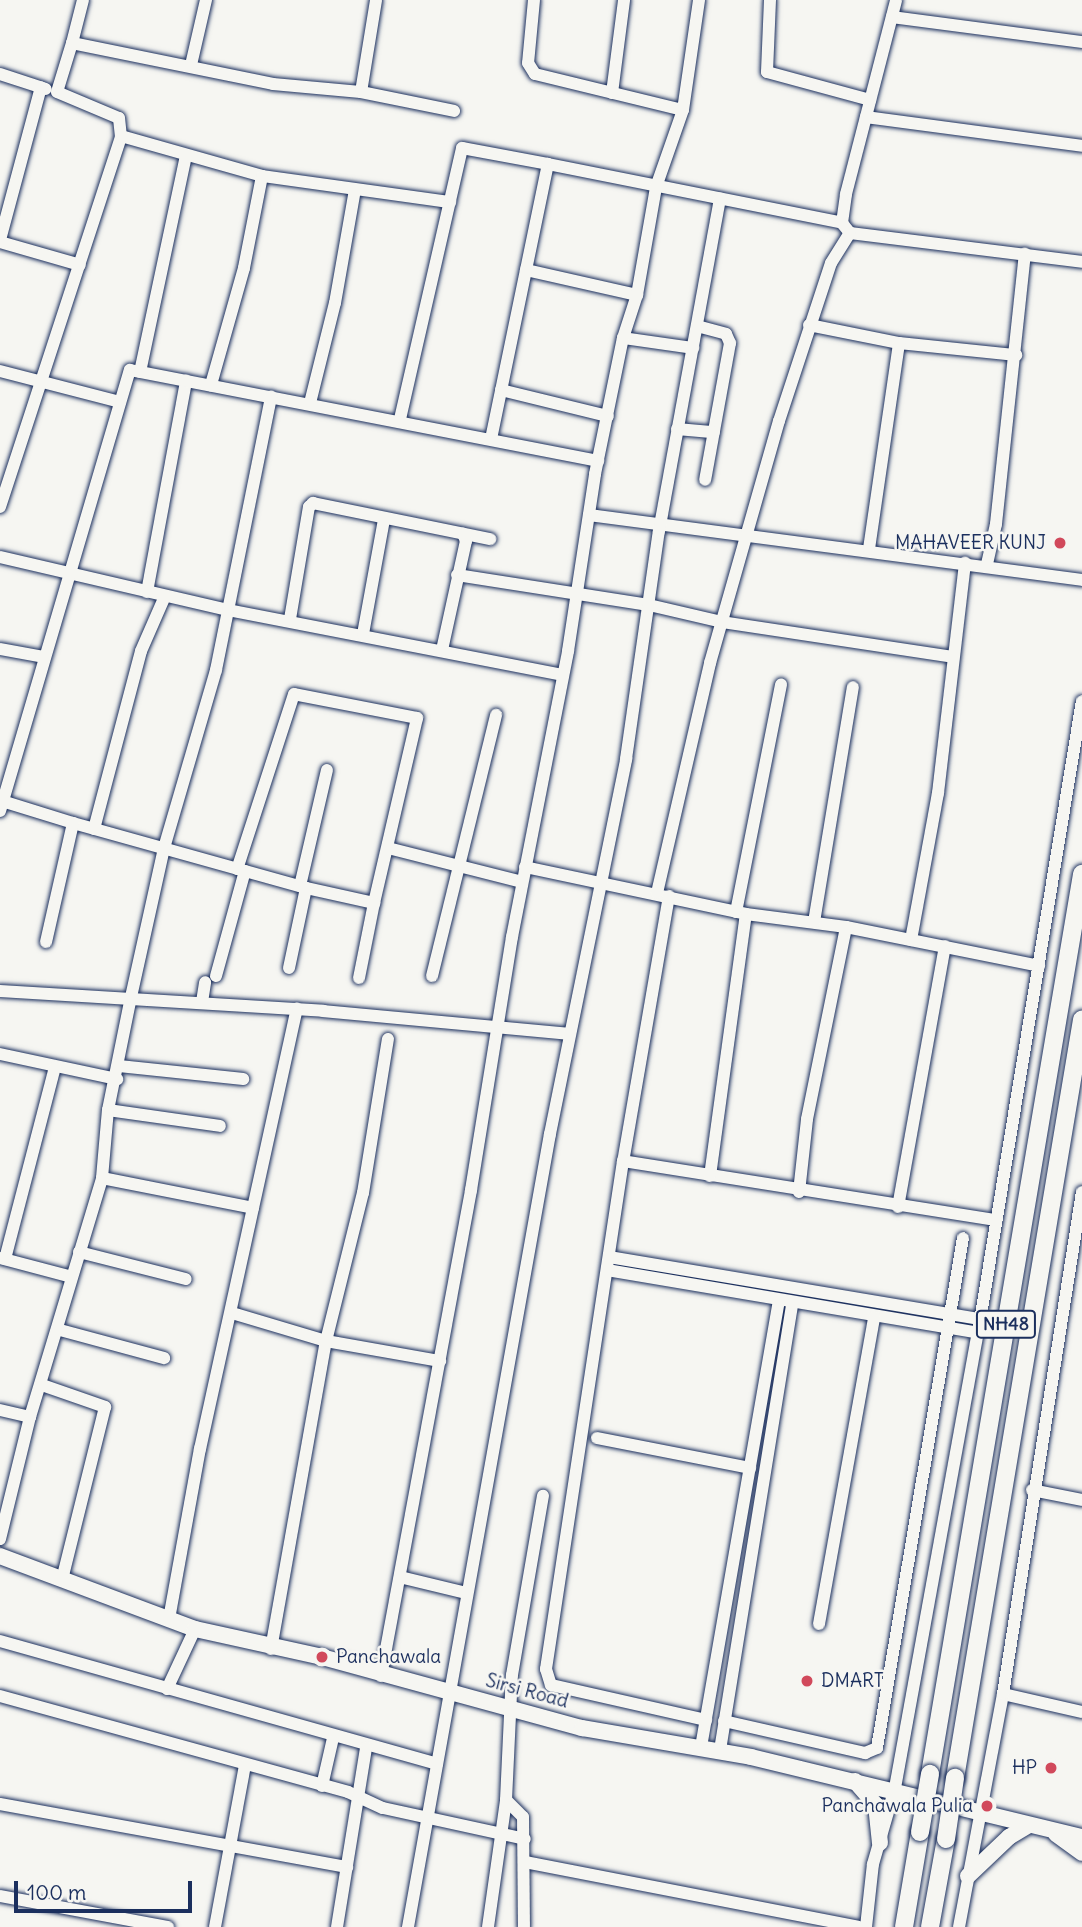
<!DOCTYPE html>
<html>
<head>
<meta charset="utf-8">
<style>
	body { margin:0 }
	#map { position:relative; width:1082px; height:1927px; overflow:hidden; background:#f6f6f2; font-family:Delius,sans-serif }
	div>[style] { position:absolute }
	.roads { filter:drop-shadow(0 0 2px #1b2f5e) drop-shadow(0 0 2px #1b2f5e) }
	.minor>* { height:12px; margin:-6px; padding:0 6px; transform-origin:6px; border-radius:6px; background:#f6f6f2 }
	.major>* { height:16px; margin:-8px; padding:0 8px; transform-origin:8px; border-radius:8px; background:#f6f6f2 }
	.highway>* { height:18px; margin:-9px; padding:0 9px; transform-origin:9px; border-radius:9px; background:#f6f6f2 }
	.bridges { filter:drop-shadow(0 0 2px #1b2f5e) drop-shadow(0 0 2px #1b2f5e) }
	.highway-bridge>* { height:18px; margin:-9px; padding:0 9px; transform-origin:9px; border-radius:9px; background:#f6f6f2 }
	.dots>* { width:19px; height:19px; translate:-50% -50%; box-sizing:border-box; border:4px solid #f6f6f2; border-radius:50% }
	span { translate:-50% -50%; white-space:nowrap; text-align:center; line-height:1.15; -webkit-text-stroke:5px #f6f6f2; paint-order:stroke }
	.shield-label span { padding:2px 5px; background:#f6f6f2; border:2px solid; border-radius:5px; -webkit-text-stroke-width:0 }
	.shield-label { font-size:18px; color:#1b2f5e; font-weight:700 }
	.poi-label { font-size:19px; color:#1b2f5e }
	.right { translate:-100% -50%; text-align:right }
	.left { translate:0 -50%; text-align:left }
	.street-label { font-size:19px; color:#1b2f5e }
	.scale { position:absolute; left:14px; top:1881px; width:178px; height:32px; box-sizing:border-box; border:4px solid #1b2f5e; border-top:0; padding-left:9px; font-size:21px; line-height:24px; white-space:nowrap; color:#1b2f5e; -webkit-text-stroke:5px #f6f6f2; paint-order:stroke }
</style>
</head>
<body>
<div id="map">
	<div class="roads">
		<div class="minor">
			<i style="left:83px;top:0;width:44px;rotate:104.3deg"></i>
			<i style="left:72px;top:43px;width:205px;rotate:11.5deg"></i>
			<i style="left:273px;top:84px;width:88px;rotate:5.2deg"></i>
			<i style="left:361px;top:92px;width:95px;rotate:11.5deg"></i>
			<i style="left:534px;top:0;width:63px;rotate:95.4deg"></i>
			<i style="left:528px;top:63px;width:13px;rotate:58deg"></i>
			<i style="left:535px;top:74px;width:152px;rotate:13.7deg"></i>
			<i style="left:770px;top:0;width:72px;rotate:92.4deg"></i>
			<i style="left:767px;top:72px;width:107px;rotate:15.2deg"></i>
			<i style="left:892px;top:17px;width:192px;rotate:7.5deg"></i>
			<i style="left:72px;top:43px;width:51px;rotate:107deg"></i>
			<i style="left:57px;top:92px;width:67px;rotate:22.8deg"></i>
			<i style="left:119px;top:118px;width:18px;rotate:84deg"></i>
			<i style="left:121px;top:136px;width:147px;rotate:15.8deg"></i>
			<i style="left:262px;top:176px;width:94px;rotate:101.1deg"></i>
			<i style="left:244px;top:268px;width:122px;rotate:105.8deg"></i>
			<i style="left:191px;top:65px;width:67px;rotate:-77deg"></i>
			<i style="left:0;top:74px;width:48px;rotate:18.1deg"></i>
			<i style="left:361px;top:92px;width:93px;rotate:-80.7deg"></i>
			<i style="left:612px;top:93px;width:94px;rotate:-82.6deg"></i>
			<i style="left:866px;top:117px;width:218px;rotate:7.6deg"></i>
			<i style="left:262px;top:176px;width:190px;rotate:7.9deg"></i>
			<i style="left:850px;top:233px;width:234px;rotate:7.1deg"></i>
			<i style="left:0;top:240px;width:158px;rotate:-75deg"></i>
			<i style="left:0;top:242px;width:83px;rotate:16deg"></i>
			<i style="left:526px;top:270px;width:114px;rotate:12.7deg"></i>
			<i style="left:809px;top:325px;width:92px;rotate:11.3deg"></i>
			<i style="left:899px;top:343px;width:118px;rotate:5.9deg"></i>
			<i style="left:697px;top:326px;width:30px;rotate:15deg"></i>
			<i style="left:726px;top:334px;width:10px;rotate:66deg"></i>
			<i style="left:730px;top:343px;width:139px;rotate:100.3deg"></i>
			<i style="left:623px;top:338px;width:71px;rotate:8.1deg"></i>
			<i style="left:0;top:371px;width:124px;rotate:14.5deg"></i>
			<i style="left:140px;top:372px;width:221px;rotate:-78deg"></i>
			<i style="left:501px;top:390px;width:110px;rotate:13.7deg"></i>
			<i style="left:310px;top:403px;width:103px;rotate:-76deg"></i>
			<i style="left:335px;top:303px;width:115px;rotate:-80deg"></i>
			<i style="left:400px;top:419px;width:278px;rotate:-77.1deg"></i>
			<i style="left:462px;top:148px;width:87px;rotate:10.5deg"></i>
			<i style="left:677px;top:429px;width:37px;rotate:5deg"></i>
			<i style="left:491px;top:439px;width:281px;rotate:-78.3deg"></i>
			<i style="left:548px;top:164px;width:300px;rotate:11.3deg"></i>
			<i style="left:0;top:507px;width:390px;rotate:-71.9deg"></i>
			<i style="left:589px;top:515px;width:497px;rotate:7.5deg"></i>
			<i style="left:869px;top:549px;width:208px;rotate:-81.7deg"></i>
			<i style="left:0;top:557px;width:234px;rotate:13.1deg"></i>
			<i style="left:228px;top:610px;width:341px;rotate:11deg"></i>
			<i style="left:987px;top:564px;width:41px;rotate:-77.3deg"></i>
			<i style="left:996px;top:524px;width:272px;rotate:-83.9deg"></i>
			<i style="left:457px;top:575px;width:194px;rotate:8.9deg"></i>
			<i style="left:649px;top:605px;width:75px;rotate:13.1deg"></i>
			<i style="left:722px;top:622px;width:234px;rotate:8.6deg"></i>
			<i style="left:147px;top:592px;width:215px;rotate:-79.5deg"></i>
			<i style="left:290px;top:619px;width:114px;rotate:-80.4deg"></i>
			<i style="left:309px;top:507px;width:6px;rotate:-45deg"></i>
			<i style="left:313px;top:503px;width:181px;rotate:11.5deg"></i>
			<i style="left:363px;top:634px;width:116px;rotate:-79.6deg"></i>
			<i style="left:0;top:649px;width:45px;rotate:10.3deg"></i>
			<i style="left:442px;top:650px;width:112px;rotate:-77.6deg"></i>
			<i style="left:466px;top:541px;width:8px;rotate:-113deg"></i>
			<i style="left:2px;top:801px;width:74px;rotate:17.2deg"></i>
			<i style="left:73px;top:823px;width:242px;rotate:15.6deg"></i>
			<i style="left:306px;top:888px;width:70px;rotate:12.4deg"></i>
			<i style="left:374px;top:903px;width:190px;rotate:-76.9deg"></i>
			<i style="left:417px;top:718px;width:125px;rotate:-169deg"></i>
			<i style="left:294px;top:694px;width:184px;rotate:108deg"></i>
			<i style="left:0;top:811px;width:460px;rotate:-73.6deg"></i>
			<i style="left:130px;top:370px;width:477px;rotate:11deg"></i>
			<i style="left:94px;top:829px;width:184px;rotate:-75.2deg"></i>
			<i style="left:141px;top:651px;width:60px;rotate:-66.4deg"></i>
			<i style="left:388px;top:848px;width:138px;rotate:14.2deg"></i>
			<i style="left:525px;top:867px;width:226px;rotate:12deg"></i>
			<i style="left:746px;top:914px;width:101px;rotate:7.4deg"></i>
			<i style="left:846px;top:927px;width:197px;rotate:11.4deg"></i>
			<i style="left:300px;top:886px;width:119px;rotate:-76.9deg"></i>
			<i style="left:657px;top:893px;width:236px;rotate:-77deg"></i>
			<i style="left:710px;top:663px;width:252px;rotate:-74.1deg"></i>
			<i style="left:779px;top:421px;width:166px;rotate:-71.8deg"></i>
			<i style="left:831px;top:263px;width:36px;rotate:-58deg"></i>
			<i style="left:850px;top:233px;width:13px;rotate:-129deg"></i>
			<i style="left:842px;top:223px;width:29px;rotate:-82deg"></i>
			<i style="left:846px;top:194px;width:200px;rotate:-75.5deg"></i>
			<i style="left:669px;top:896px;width:269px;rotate:99.8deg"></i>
			<i style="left:623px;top:1161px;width:514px;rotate:98.62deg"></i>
			<i style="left:546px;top:1669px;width:17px;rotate:73deg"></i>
			<i style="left:551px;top:1685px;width:159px;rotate:12.7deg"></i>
			<i style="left:736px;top:912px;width:232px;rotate:-78.8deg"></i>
			<i style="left:814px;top:922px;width:238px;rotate:-80.6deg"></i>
			<i style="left:911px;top:940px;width:149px;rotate:-79.6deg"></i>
			<i style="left:938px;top:793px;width:232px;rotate:-83.3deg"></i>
			<i style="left:46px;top:942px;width:122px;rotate:-77.2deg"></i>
			<i style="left:289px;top:968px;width:82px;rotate:-78deg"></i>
			<i style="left:216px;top:976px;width:109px;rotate:-74.6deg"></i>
			<i style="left:432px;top:976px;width:269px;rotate:-76.2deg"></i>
			<i style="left:359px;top:978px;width:76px;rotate:-78.7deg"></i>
			<i style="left:0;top:991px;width:324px;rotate:3.5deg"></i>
			<i style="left:323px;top:1011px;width:248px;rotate:5.3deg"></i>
			<i style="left:202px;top:1002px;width:20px;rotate:-81deg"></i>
			<i style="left:0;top:1054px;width:120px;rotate:12.1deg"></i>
			<i style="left:119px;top:1066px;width:125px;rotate:6deg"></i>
			<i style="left:108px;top:1110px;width:113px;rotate:8.1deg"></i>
			<i style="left:623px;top:1161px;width:378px;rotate:9deg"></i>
			<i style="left:710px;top:1176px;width:264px;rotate:-82.2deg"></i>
			<i style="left:102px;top:1178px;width:154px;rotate:11.2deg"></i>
			<i style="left:799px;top:1192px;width:73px;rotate:-83.7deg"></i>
			<i style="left:807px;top:1119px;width:196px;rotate:-78.5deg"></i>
			<i style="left:898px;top:1207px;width:265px;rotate:-79.8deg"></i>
			<i style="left:79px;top:1252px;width:110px;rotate:14.2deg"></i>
			<i style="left:609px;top:1257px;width:376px;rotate:9.5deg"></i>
			<i style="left:0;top:1258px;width:74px;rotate:14.8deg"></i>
			<i style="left:5px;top:1259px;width:198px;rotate:-75.4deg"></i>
			<i style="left:607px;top:1270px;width:376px;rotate:9.6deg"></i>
			<i style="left:232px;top:1313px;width:98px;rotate:16.6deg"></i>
			<i style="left:326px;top:1341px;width:116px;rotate:10deg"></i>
			<i style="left:60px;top:1330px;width:108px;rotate:15.1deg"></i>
			<i style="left:42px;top:1385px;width:67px;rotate:19.2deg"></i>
			<i style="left:105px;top:1407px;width:174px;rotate:104deg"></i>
			<i style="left:0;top:1410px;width:31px;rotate:13deg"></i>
			<i style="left:597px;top:1438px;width:156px;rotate:11.1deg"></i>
			<i style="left:1032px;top:1490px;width:51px;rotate:11.3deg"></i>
			<i style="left:0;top:1539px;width:126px;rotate:-76.2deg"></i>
			<i style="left:30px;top:1417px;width:250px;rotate:-73.2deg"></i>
			<i style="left:102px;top:1178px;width:68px;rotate:-85deg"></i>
			<i style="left:108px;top:1110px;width:115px;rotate:-78.5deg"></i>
			<i style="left:131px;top:997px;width:153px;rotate:-77.5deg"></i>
			<i style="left:164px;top:848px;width:185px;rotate:-73.7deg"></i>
			<i style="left:216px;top:670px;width:279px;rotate:-78.6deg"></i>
			<i style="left:400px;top:1577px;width:68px;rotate:13.6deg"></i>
			<i style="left:169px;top:1619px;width:173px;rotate:-79.7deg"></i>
			<i style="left:200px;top:1449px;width:451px;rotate:-77.6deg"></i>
			<i style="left:819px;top:1624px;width:312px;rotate:-79.8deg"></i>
			<i style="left:0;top:1641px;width:454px;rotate:15.7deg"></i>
			<i style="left:271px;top:1649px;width:313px;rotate:-79.9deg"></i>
			<i style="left:326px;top:1341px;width:153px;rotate:-76deg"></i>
			<i style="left:363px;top:1193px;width:156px;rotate:-80.8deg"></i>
			<i style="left:381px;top:1676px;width:494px;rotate:-79.5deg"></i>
			<i style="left:471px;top:1190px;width:256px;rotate:-80.8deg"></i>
			<i style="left:512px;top:937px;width:291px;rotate:-78.9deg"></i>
			<i style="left:568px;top:651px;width:179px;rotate:-81.3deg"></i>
			<i style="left:595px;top:474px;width:139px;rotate:-78.4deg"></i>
			<i style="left:623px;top:338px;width:45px;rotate:-72deg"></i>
			<i style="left:637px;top:295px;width:110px;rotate:-80deg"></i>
			<i style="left:656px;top:187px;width:82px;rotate:-70.7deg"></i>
			<i style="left:683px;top:110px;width:111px;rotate:-81.7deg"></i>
			<i style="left:167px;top:1689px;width:66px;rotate:-65deg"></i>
			<i style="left:1003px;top:1694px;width:81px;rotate:12.8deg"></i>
			<i style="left:0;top:1696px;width:361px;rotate:15.4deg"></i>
			<i style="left:348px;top:1792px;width:38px;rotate:25deg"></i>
			<i style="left:383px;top:1808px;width:145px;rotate:12.3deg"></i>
			<i style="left:724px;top:1721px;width:145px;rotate:12.8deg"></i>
			<i style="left:865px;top:1753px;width:13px;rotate:-23deg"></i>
			<i style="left:877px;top:1748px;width:517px;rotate:-80.43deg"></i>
			<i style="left:701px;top:1747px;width:452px;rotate:-80.1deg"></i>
			<i style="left:720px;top:1750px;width:452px;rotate:-80.8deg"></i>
			<i style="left:322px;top:1786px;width:49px;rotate:-77.1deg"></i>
			<i style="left:506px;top:1800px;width:24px;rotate:45deg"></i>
			<i style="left:523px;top:1817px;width:110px;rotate:89.5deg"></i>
			<i style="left:0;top:1804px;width:353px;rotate:10.3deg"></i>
			<i style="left:525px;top:1862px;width:339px;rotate:11deg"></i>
			<i style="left:0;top:1896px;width:171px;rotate:10.5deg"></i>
			<i style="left:215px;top:1927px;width:165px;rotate:-79.5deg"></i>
			<i style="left:337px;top:1927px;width:182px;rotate:-80.8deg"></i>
			<i style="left:408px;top:1927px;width:806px;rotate:-79.85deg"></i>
			<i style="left:550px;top:1134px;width:383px;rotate:-78.5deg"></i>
			<i style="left:626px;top:759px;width:230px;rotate:-81.8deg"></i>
			<i style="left:659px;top:531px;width:338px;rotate:-79.6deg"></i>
			<i style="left:488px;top:1927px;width:128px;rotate:-81.9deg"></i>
			<i style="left:506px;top:1800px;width:125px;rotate:-87.3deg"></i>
			<i style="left:512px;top:1675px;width:182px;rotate:-80.2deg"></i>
			<i style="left:866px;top:1927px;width:63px;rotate:-83.7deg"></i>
			<i style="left:873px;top:1864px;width:79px;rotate:-73.9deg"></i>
			<i style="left:895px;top:1788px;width:463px;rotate:-79.7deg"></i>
			<i style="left:978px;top:1333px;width:640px;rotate:-80.66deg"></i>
			<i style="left:959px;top:1927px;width:237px;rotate:-79.3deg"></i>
			<i style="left:1003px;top:1694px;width:508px;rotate:-81.06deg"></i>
		</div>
		<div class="major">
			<i style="left:0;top:1556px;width:208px;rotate:20.5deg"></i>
			<i style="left:195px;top:1629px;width:130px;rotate:12.4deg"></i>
			<i style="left:322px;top:1657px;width:270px;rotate:15.3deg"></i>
			<i style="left:582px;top:1728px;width:171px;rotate:9.7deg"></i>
			<i style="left:751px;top:1757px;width:341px;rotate:13.6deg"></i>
			<i style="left:855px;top:1781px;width:32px;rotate:49deg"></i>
			<i style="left:876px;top:1805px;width:38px;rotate:84deg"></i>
			<i style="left:1056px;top:1834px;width:32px;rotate:36deg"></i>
			<i style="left:968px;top:1876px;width:57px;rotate:-43.6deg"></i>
			<i style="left:1009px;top:1837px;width:21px;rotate:-31deg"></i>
		</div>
		<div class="highway">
			<i style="left:930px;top:1774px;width:913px;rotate:-80.41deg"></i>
			<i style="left:955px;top:1778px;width:769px;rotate:-80.49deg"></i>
			<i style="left:904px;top:1927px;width:96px;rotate:-80.4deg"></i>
			<i style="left:930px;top:1927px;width:89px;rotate:-79.7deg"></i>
		</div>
	</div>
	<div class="bridges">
		<div class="highway-bridge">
			<i style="left:920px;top:1832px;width:59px;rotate:-80.2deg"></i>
			<i style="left:946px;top:1839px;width:62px;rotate:-81.6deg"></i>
		</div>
	</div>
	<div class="dots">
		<i style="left:1060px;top:543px;background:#d1495b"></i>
		<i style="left:322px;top:1657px;background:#d1495b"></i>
		<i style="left:807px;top:1681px;background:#d1495b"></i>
		<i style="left:1051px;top:1768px;background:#d1495b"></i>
		<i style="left:987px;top:1806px;background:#d1495b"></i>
	</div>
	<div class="shield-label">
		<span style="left:1006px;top:1324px">NH48</span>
	</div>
	<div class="poi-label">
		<span class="right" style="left:1046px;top:543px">MAHAVEER KUNJ</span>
		<span class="left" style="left:336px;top:1657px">Panchawala</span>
		<span class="left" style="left:821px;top:1681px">DMART</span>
		<span class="right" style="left:1037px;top:1768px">HP</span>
		<span class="right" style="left:973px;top:1806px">Panchawala Pulia</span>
	</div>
	<div class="street-label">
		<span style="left:527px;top:1691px;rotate:15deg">Sirsi Road</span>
	</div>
	<div class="scale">100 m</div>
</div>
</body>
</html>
